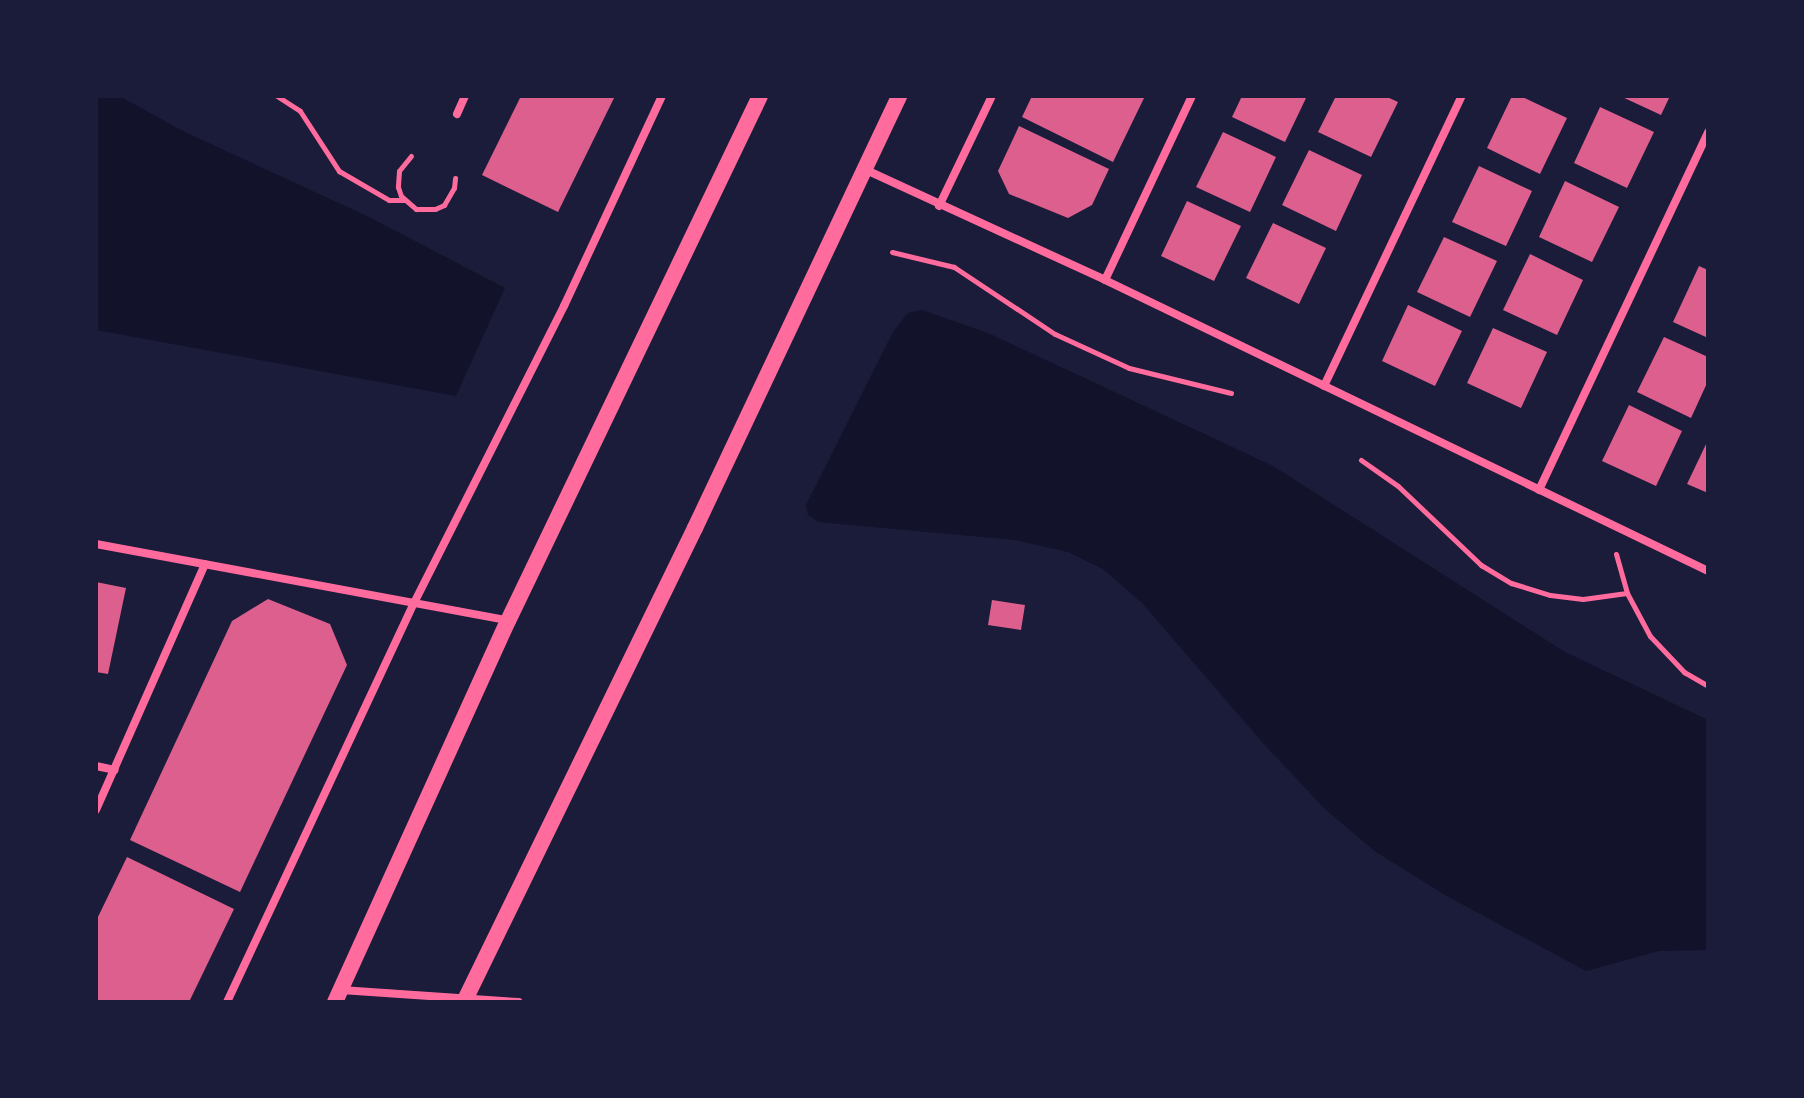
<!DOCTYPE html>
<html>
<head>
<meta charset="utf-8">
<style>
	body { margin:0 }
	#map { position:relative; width:1804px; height:1098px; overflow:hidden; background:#1b1b3a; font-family:"Exo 2",sans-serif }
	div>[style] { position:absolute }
	.water>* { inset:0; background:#12122b }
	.building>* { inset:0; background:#dd5f8e }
	.path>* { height:5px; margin:-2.5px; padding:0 2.5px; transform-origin:2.5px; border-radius:2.5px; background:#ff6b9d }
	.minor>* { height:8px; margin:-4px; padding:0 4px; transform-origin:4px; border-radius:4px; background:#ff6b9d }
	.secondary>* { height:16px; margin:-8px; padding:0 8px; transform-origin:8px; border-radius:8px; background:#ff6b9d }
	span { translate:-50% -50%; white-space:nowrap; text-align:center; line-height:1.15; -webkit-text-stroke:8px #1b1b3a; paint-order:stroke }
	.frame { position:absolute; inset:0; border:98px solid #1b1b3a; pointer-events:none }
</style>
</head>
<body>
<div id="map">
	<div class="water">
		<i style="clip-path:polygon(96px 96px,119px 96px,185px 132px,369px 217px,505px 288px,456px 396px,96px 330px)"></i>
		<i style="clip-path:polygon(922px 310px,988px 333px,1273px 466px,1565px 652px,1708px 720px,1708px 950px,1659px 951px,1586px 971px,1445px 895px,1376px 852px,1326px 810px,1262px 742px,1143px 604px,1103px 569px,1068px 552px,1015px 540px,818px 522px,808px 515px,806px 505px,893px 332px,908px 313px)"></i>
	</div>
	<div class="building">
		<i style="clip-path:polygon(521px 96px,615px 96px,558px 212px,482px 175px)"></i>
		<i style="clip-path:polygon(1032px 96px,1145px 96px,1113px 162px,1022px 117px)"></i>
		<i style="clip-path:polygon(1242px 96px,1307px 96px,1285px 142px,1232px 117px)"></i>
		<i style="clip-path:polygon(1336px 96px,1385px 96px,1398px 102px,1371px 157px,1318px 132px)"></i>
		<i style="clip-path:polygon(1512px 96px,1520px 96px,1567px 118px,1540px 174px,1487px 148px)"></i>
		<i style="clip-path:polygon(1620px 96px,1670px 96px,1661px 115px)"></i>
		<i style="clip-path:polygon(1600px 107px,1654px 132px,1627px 188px,1574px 163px)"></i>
		<i style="clip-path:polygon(1019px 126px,1109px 169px,1092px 205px,1068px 218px,1009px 194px,998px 171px)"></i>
		<i style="clip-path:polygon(1223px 132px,1276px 157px,1250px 212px,1196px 187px)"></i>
		<i style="clip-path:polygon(1309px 150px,1362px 175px,1336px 231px,1282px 205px)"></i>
		<i style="clip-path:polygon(1479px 166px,1532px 191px,1506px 246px,1452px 222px)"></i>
		<i style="clip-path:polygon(1565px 181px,1619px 207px,1592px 262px,1539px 237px)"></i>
		<i style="clip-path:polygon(1187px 201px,1241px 226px,1214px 281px,1161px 256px)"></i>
		<i style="clip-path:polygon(1273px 223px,1326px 248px,1299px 304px,1246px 278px)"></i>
		<i style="clip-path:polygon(1444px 237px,1497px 261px,1470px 317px,1417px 292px)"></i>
		<i style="clip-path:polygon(1530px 254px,1583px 280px,1557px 335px,1503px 310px)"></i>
		<i style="clip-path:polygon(1699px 266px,1708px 270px,1708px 338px,1673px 322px)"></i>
		<i style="clip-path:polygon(1408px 305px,1462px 331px,1435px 386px,1382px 361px)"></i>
		<i style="clip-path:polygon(1493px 328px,1547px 352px,1521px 408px,1467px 383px)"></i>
		<i style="clip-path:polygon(1664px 337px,1708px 357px,1708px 381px,1691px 418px,1637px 392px)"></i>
		<i style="clip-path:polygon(1629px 405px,1682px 431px,1656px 486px,1602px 461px)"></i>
		<i style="clip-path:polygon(1708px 440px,1708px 493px,1687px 484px)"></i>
		<i style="clip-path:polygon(96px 582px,126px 588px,108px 674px,96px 672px)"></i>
		<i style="clip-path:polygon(268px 599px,330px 624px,347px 665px,240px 892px,130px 840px,232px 621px)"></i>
		<i style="clip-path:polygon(992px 600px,1025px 605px,1021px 630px,988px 625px)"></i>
		<i style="clip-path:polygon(127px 857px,234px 909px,189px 1002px,96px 1002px,96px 921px)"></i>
	</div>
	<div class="path">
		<i style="left:277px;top:96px;width:27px;rotate:33deg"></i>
		<i style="left:300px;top:111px;width:72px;rotate:57deg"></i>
		<i style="left:339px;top:171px;width:58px;rotate:30.1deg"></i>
		<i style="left:389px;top:200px;width:15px"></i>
		<i style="left:411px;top:156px;width:19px;rotate:129deg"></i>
		<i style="left:399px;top:171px;width:16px;rotate:94deg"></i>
		<i style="left:398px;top:187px;width:9px;rotate:72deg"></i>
		<i style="left:401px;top:196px;width:20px;rotate:41deg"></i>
		<i style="left:416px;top:209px;width:19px"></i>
		<i style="left:435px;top:209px;width:10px;rotate:-24deg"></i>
		<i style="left:444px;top:205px;width:20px;rotate:-60deg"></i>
		<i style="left:454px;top:188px;width:10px;rotate:-84deg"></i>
		<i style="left:892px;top:252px;width:64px;rotate:13.6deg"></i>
		<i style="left:954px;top:267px;width:121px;rotate:33.6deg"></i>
		<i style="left:1055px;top:334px;width:81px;rotate:24.7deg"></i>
		<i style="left:1129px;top:368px;width:105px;rotate:13.8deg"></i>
		<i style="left:1361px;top:460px;width:45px;rotate:35.1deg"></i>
		<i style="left:1398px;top:486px;width:115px;rotate:43.6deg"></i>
		<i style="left:1481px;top:565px;width:35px;rotate:31deg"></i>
		<i style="left:1511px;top:583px;width:41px;rotate:17.1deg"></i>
		<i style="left:1550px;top:595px;width:33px;rotate:7deg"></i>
		<i style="left:1583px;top:599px;width:44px;rotate:-7.8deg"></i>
		<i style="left:1616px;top:554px;width:41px;rotate:74.2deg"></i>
		<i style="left:1627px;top:593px;width:49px;rotate:61.9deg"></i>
		<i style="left:1650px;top:636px;width:50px;rotate:46.6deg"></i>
		<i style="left:1684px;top:672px;width:28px;rotate:30deg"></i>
	</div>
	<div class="minor">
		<i style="left:457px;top:114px;width:20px;rotate:-66deg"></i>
		<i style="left:864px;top:169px;width:265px;rotate:24.7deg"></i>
		<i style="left:1105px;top:280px;width:670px;rotate:25.76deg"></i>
		<i style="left:939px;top:206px;width:122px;rotate:-64.3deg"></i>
		<i style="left:1105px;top:280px;width:204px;rotate:-64.7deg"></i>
		<i style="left:1324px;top:386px;width:321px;rotate:-64.6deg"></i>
		<i style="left:1539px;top:490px;width:396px;rotate:-64.7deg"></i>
		<i style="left:96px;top:544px;width:419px;rotate:10.5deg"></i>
		<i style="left:96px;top:766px;width:19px;rotate:12deg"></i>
		<i style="left:96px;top:810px;width:269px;rotate:-66.1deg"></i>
		<i style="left:341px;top:990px;width:178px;rotate:3.9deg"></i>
		<i style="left:227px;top:1002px;width:441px;rotate:-64.9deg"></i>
		<i style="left:414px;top:603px;width:333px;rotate:-63.2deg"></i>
		<i style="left:564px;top:306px;width:232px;rotate:-65deg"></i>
	</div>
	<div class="secondary">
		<i style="left:335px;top:1002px;width:418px;rotate:-65.6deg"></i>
		<i style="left:508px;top:621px;width:582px;rotate:-64.36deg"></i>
		<i style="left:464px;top:1002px;width:527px;rotate:-64.02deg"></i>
		<i style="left:695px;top:528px;width:478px;rotate:-64.7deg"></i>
	</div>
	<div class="frame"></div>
</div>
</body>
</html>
